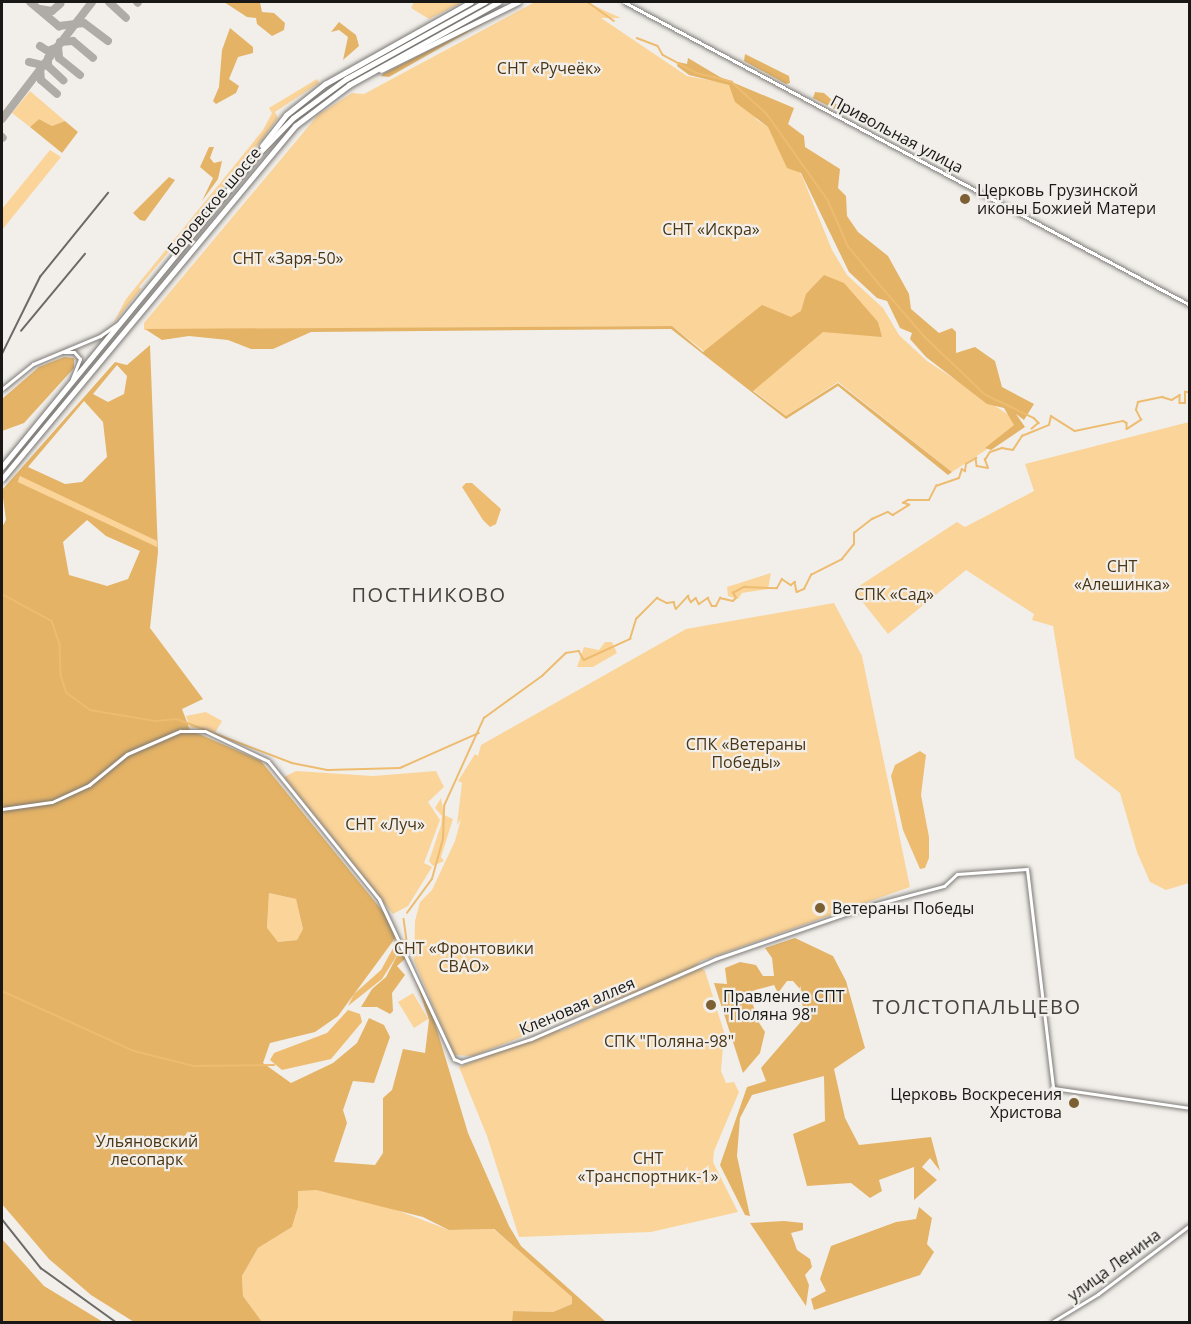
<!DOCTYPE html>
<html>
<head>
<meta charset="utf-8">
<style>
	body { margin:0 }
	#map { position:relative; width:1191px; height:1324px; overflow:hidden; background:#f2efea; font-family:"Open Sans",sans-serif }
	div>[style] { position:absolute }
	.green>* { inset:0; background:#fbd499 }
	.forest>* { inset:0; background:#e4b366 }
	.water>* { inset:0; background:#edbc70 }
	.stream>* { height:1.5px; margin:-0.75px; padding:0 0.75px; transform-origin:0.75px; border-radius:0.75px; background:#edbc70 }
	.taxiway>* { height:8px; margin:-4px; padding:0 4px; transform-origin:4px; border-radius:4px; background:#afaca8 }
	.roads { filter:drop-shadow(0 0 2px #777471) drop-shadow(0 0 2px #777471) }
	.minor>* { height:3px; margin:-1.5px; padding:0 1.5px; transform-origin:1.5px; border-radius:1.5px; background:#fff }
	.major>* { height:4.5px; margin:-2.25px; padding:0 2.25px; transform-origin:2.25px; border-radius:2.25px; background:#fff }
	.rail>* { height:1.5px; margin:-0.75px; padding:0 0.75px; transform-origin:0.75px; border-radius:0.75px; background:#6c6a67 }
	.dots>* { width:16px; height:16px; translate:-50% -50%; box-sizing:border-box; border:3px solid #f2efea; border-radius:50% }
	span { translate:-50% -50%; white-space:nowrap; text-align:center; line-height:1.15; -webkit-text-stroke:4.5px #f2efea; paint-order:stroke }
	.park-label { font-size:16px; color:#4a3514 }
	.street-label { font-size:16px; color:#191816 }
	.poi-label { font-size:16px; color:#191816 }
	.left { translate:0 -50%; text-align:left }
	.right { translate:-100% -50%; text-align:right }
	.quarter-label { font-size:20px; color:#45433f; letter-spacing:1.5px }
	.frame { position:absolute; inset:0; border:3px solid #191816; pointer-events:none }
</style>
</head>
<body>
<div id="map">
	<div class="green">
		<i style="clip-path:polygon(414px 2px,463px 2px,429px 19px,411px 8px)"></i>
		<i style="clip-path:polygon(535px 2px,586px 2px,621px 18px,601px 18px,687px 76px,729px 84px,757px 120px,768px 127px,802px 176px,832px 250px,847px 275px,883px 308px,899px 335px,927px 361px,1024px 425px,952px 472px,838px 382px,786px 416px,672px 326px,144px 330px,144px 323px,318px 115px,352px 93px,364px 94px)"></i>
		<i style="clip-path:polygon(317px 79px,319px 83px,275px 112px,278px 118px,252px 153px,139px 287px,141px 289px,113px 324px,126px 299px,263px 130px,272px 113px,269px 108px)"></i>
		<i style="clip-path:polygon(30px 91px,65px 121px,52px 126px,39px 119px,30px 127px,12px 113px)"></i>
		<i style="clip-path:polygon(50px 150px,61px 157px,2px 230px,2px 209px)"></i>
		<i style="clip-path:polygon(1189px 422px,1189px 883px,1166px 890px,1150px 882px,1137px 852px,1120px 793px,1075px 758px,1053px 626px,1032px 620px,1034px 614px,966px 570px,888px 634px,853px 590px,957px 522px,965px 527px,1034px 491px,1025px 464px)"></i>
		<i style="clip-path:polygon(21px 475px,157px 541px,157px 548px,18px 482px)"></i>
		<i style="clip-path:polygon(771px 573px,768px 589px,742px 593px,738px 599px,728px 596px,727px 587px)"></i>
		<i style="clip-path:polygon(834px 603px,862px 656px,910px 887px,701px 961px,689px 971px,473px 1056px,454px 1055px,414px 961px,415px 921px,420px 902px,432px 890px,455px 841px,461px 819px,457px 825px,462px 783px,458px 781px,475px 754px,478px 756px,481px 745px,686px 629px)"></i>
		<i style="clip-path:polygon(605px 642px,612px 642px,617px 653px,593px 667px,577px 667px,584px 647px,599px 650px)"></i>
		<i style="clip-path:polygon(206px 712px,222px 721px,215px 733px,190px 727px,186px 716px)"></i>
		<i style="clip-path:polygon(296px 771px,373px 776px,436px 771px,444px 787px,428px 802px,440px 820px,424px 863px,432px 867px,408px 906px,393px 914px,284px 777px)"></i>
		<i style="clip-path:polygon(441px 798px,444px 815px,453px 819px,441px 857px,444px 861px,433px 866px,429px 861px,441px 825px,442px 816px,435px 808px)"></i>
		<i style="clip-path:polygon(269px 893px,296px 899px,303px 929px,297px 940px,278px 942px,267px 929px)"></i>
		<i style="clip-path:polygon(701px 968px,705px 971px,724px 1032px,721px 1071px,726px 1083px,734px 1082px,739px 1092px,714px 1151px,713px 1162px,738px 1212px,651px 1232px,519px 1237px,487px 1136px,459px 1067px,556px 1029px,561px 1031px)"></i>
		<i style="clip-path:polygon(413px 993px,428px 1019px,414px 1028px,398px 1002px)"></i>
		<i style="clip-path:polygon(298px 1190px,316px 1190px,391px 1208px,449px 1230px,493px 1229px,546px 1273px,572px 1297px,572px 1304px,553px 1312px,513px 1311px,512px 1322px,262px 1322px,243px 1296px,242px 1276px,258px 1248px,292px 1227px,298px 1207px)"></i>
	</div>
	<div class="forest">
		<i style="clip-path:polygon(224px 2px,260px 2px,262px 12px,274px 13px,285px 23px,284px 30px,272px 36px,257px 24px,256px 18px,247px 17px)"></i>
		<i style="clip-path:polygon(491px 19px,389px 77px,381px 76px,383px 74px)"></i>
		<i style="clip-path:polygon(339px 22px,356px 35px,359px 46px,343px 60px,348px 37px,339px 30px,331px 32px)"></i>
		<i style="clip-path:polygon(230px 28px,253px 47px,253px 53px,238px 57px,229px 79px,239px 86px,236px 93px,216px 104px,213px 101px,219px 87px,222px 50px)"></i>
		<i style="clip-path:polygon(745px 54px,789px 76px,790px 83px,786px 84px,744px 61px)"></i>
		<i style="clip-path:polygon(688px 58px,720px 77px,794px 108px,788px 124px,804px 136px,805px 147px,840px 169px,838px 188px,846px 196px,847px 216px,858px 232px,888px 256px,909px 294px,911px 309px,939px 333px,952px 328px,956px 332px,956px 353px,975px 347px,995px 361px,1002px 387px,1034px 404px,1024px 420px,1016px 414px,1025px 427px,991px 450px,985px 448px,1014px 425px,1004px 408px,987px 404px,926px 357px,910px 339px,912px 333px,900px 328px,887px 301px,877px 298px,849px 272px,801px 173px,787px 168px,768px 127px,735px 102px,729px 85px,689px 75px,677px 66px,678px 62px,687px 64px)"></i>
		<i style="clip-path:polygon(815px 92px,824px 93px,843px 110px,894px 140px,813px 98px)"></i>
		<i style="clip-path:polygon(39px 119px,52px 126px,65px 121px,78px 132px,62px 153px,30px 127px)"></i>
		<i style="clip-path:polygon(209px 147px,214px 147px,210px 158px,214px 163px,222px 161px,218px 179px,202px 201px,213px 178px,200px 167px)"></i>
		<i style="clip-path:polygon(169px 177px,175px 180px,145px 221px,140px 220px,133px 213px)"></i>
		<i style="clip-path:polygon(824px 275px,844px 283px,878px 322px,882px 337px,823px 332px,753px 391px,786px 416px,838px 383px,952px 472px,948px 475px,838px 386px,786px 419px,671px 329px,311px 332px,273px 349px,251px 349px,228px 340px,189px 336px,162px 340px,145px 329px,672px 326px,703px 352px,762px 305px,791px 317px,801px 311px,806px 294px)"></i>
		<i style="clip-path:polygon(evenodd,150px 345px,158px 552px,150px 628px,203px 699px,182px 709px,190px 730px,261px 761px,385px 914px,396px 937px,338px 1016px,315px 1032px,270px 1043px,263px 1063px,291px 1083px,333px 1063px,357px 1043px,369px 1018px,384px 1025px,390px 1037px,374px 1083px,353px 1081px,343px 1110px,347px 1123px,334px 1162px,375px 1165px,383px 1153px,383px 1098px,392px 1090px,403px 1049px,425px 1053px,429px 1020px,410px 963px,434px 1020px,468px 1133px,509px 1226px,521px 1246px,606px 1322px,512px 1322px,513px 1311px,553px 1312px,572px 1304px,572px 1297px,494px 1229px,449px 1230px,423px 1217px,316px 1190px,298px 1191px,298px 1207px,292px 1227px,258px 1248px,242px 1276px,243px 1296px,262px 1322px,134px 1322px,91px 1295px,49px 1259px,2px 1204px,2px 527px,6px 520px,2px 490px,115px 362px,127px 365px,150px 345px,117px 365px,127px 376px,124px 394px,108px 402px,93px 394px,117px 365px,150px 345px,84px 401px,103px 422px,107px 457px,82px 482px,65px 484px,28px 467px,84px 401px,150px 345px,20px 476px,157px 541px,157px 547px,18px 482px,20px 476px,150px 345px,87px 520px,106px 536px,140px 551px,128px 579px,107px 586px,69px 575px,63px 542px,87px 520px,150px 345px,269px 893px,296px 899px,303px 929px,297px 940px,278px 942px,267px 928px,269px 893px)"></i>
		<i style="clip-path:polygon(64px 357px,74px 358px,74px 368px,24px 423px,2px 431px,2px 399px,39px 367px)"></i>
		<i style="clip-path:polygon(795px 938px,833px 956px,846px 981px,865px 1048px,834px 1069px,845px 1118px,859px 1145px,931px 1137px,940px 1171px,930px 1158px,922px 1167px,937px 1180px,914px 1200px,914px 1167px,879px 1180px,882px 1191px,870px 1198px,851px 1183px,807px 1186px,793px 1134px,825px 1121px,824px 1076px,752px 1095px,740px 1118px,737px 1156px,750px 1216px,745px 1215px,720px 1165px,747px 1087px,766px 1081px,761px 1068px,805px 1017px,799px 988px,793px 981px,787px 981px,778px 993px,774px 985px,755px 990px,751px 998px,758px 1021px,765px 1032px,760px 1053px,743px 1073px,714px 983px,727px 984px,725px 968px,740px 962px,756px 965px,763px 976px,774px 976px,772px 958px,765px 948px)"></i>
		<i style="clip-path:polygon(401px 948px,406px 958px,397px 966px,405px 975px,392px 993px,393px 1011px,390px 1014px,377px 1007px,361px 1007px,372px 989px,386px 977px)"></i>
		<i style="clip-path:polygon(919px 1207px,932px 1218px,927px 1244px,934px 1252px,920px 1275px,814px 1310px,811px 1299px,826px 1291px,820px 1279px,831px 1246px,896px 1222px,916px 1219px)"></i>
		<i style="clip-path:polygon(784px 1221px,803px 1223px,803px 1230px,791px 1233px,797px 1250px,810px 1259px,812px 1267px,805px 1275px,809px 1285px,806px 1306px,750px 1223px)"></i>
		<i style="clip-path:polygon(2px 1239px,44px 1286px,103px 1322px,2px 1322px)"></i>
	</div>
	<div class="water">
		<i style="clip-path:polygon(466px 483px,472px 483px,501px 509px,496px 524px,490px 527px,483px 520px,462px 487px)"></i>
		<i style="clip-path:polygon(920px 751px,926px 755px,921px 795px,929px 837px,929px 858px,925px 868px,920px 869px,903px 830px,891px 776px,895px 765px)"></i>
		<i style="clip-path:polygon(397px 941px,396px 957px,382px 979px,348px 1006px,354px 994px,381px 970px)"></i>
		<i style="clip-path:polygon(348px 1010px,360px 1014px,362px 1022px,331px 1059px,282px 1070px,270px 1060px,274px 1053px,327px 1033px)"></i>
	</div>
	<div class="stream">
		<i style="left:588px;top:2px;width:32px;rotate:36deg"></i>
		<i style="left:637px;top:38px;width:22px;rotate:21deg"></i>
		<i style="left:658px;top:46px;width:10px;rotate:61deg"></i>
		<i style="left:663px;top:55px;width:38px;rotate:28deg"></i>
		<i style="left:697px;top:73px;width:36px;rotate:14deg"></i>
		<i style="left:732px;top:82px;width:47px;rotate:42.4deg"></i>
		<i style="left:767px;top:114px;width:105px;rotate:54.7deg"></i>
		<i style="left:828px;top:200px;width:50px;rotate:66.5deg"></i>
		<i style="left:848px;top:246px;width:50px;rotate:50.6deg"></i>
		<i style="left:880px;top:285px;width:69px;rotate:49.1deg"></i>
		<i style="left:925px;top:337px;width:84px;rotate:43.6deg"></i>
		<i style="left:986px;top:395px;width:53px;rotate:25.6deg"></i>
		<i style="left:1034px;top:418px;width:7px;rotate:45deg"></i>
		<i style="left:1039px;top:423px;width:9px;rotate:139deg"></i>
		<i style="left:2px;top:594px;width:57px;rotate:28.4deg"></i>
		<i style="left:52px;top:621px;width:24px;rotate:71deg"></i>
		<i style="left:60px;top:644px;width:31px;rotate:88deg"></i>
		<i style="left:61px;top:675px;width:19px;rotate:72deg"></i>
		<i style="left:67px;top:693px;width:29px;rotate:36deg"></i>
		<i style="left:90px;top:710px;width:67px;rotate:9.5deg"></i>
		<i style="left:156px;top:721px;width:21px;rotate:-5deg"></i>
		<i style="left:177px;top:719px;width:123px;rotate:20.9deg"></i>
		<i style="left:292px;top:763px;width:37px;rotate:11deg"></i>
		<i style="left:328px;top:770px;width:72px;rotate:-1.6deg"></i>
		<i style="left:400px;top:768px;width:86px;rotate:-23.9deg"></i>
		<i style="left:407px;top:913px;width:42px;rotate:-53.7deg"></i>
		<i style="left:432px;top:879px;width:41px;rotate:-74.6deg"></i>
		<i style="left:443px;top:839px;width:33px;rotate:-88deg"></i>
		<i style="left:444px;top:806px;width:97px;rotate:-65.6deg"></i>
		<i style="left:484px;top:718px;width:72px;rotate:-35.9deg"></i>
		<i style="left:542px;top:676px;width:33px;rotate:-44deg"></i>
		<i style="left:566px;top:653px;width:13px;rotate:-9deg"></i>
		<i style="left:579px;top:651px;width:10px;rotate:61deg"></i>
		<i style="left:584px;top:660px;width:51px;rotate:-24.5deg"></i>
		<i style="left:630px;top:639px;width:21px;rotate:-73deg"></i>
		<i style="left:636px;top:619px;width:30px;rotate:-45deg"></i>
		<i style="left:657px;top:598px;width:11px;rotate:27deg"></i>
		<i style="left:667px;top:603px;width:7px;rotate:-8deg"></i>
		<i style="left:674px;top:602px;width:7px;rotate:74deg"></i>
		<i style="left:676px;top:609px;width:18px;rotate:-47deg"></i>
		<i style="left:688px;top:596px;width:7px;rotate:63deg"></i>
		<i style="left:691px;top:602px;width:6px;rotate:-39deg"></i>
		<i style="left:696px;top:598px;width:7px;rotate:63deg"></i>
		<i style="left:699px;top:604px;width:11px;rotate:-34deg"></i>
		<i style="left:708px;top:598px;width:9px;rotate:63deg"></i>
		<i style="left:712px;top:606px;width:4px"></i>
		<i style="left:716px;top:606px;width:9px;rotate:-63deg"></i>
		<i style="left:720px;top:598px;width:13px;rotate:13deg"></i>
		<i style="left:733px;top:601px;width:4px;rotate:-45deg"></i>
		<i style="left:736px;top:598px;width:6px;rotate:-121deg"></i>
		<i style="left:733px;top:593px;width:13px;rotate:-29deg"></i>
		<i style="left:744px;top:587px;width:33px;rotate:2deg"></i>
		<i style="left:777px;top:588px;width:10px;rotate:-61deg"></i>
		<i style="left:782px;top:579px;width:11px;rotate:34deg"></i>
		<i style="left:791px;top:585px;width:5px;rotate:-37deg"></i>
		<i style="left:795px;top:582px;width:10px;rotate:79deg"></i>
		<i style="left:797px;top:592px;width:8px;rotate:-23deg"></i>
		<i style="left:804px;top:589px;width:16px;rotate:-63deg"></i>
		<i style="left:811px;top:575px;width:35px;rotate:-27deg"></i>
		<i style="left:842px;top:559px;width:19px;rotate:-51deg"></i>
		<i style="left:854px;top:544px;width:11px;rotate:-90deg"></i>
		<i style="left:854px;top:533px;width:23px;rotate:-38deg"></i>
		<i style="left:872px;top:519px;width:17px;rotate:-24deg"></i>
		<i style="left:888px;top:512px;width:6px;rotate:31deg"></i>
		<i style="left:893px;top:515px;width:19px;rotate:-32deg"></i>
		<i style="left:909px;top:505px;width:6px;rotate:-162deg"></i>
		<i style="left:903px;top:503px;width:6px;rotate:-31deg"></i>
		<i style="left:908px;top:500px;width:21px"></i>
		<i style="left:929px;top:500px;width:16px;rotate:-63deg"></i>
		<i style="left:936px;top:486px;width:24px;rotate:-19deg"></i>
		<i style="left:959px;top:478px;width:9px;rotate:-72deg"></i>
		<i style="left:962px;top:469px;width:4px;rotate:34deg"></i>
		<i style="left:965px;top:471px;width:7px;rotate:-82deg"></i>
		<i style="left:966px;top:464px;width:12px;rotate:-31deg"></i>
		<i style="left:976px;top:458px;width:8px;rotate:83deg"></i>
		<i style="left:977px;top:466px;width:11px;rotate:10deg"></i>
		<i style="left:988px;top:468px;width:9px;rotate:-111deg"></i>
		<i style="left:985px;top:460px;width:9px;rotate:-58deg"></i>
		<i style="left:990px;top:452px;width:13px;rotate:-18deg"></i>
		<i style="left:1002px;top:448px;width:11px;rotate:10deg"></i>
		<i style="left:1013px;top:450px;width:17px;rotate:-57deg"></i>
		<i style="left:1022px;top:436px;width:29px;rotate:-22deg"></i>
		<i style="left:1049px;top:425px;width:9px;rotate:-77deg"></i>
		<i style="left:1051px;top:416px;width:28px;rotate:32deg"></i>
		<i style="left:1075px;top:431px;width:49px;rotate:-11.8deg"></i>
		<i style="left:1123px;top:421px;width:4px;rotate:27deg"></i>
		<i style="left:1127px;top:423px;width:6px;rotate:90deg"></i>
		<i style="left:1127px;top:429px;width:17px;rotate:-33deg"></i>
		<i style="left:1141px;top:420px;width:11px;rotate:-117deg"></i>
		<i style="left:1136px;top:410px;width:8px;rotate:-76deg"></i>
		<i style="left:1138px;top:402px;width:25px;rotate:-12deg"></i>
		<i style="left:1162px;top:397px;width:10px;rotate:17deg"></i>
		<i style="left:1172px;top:400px;width:9px;rotate:-32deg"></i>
		<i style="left:1180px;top:395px;width:8px;rotate:90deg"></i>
		<i style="left:1180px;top:403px;width:5px"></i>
		<i style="left:1185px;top:403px;width:11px;rotate:-90deg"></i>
		<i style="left:1185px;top:392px;width:5px"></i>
		<i style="left:404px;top:919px;width:21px;rotate:82deg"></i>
		<i style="left:407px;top:940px;width:3px;rotate:162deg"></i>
		<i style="left:2px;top:991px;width:145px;rotate:24.4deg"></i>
		<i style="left:134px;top:1051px;width:62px;rotate:14deg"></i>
		<i style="left:194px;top:1066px;width:80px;rotate:-0.7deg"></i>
	</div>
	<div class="taxiway">
		<i style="left:30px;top:2px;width:38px;rotate:40deg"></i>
		<i style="left:59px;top:26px;width:25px;rotate:-7deg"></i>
		<i style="left:84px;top:23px;width:30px;rotate:37deg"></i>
		<i style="left:109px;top:2px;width:23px;rotate:43deg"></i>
		<i style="left:137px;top:2px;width:1px;rotate:45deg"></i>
		<i style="left:40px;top:9px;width:12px;rotate:9deg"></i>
		<i style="left:52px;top:11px;width:11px;rotate:-41deg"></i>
		<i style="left:60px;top:42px;width:13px;rotate:-4deg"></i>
		<i style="left:73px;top:41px;width:26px;rotate:40deg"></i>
		<i style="left:40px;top:46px;width:9px;rotate:32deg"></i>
		<i style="left:48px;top:51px;width:8px;rotate:-23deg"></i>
		<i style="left:58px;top:46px;width:12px;rotate:85deg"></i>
		<i style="left:59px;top:58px;width:27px;rotate:39deg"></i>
		<i style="left:48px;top:58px;width:8px;rotate:90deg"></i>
		<i style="left:48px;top:66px;width:21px;rotate:43deg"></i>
		<i style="left:29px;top:62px;width:13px;rotate:13deg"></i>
		<i style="left:40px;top:67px;width:13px;rotate:86deg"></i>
		<i style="left:41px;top:80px;width:21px;rotate:41deg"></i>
		<i style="left:2px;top:119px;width:148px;rotate:-52.4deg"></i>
		<i style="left:2px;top:137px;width:1px;rotate:45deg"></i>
	</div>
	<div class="roads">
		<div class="minor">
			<i style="left:624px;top:2px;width:642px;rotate:28.16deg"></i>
			<i style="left:64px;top:352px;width:10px"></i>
			<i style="left:74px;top:352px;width:9px;rotate:49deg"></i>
			<i style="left:80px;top:359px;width:22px;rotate:112deg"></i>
			<i style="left:2px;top:389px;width:40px;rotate:-39deg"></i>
			<i style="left:33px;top:364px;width:73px;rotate:-22.7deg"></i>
			<i style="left:100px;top:336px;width:21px;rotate:-35deg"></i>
			<i style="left:2px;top:809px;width:50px;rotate:-8deg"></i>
			<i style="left:52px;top:802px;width:41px;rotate:-24.7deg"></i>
			<i style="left:89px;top:785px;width:49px;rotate:-39.2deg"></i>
			<i style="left:127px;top:754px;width:58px;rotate:-23.5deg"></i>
			<i style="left:180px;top:731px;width:25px"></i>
			<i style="left:205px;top:731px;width:70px;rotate:25.5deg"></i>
			<i style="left:268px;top:761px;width:177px;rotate:51.2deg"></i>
			<i style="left:379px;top:899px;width:177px;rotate:64.9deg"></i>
			<i style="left:454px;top:1059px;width:8px;rotate:23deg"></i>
			<i style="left:461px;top:1062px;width:74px;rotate:-18.2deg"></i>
			<i style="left:531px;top:1039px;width:201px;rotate:-23.5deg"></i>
			<i style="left:715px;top:959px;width:159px;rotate:-19.1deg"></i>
			<i style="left:865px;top:907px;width:82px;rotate:-14.9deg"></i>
			<i style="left:944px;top:886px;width:18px;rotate:-43deg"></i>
			<i style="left:957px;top:874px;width:70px;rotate:-4.1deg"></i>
			<i style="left:1027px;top:869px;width:221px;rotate:83.2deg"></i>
			<i style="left:1053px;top:1088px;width:138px;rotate:8.3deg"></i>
			<i style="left:1052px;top:1322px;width:54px;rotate:-31.3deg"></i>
			<i style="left:1098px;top:1294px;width:115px;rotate:-36.9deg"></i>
		</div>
		<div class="major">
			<i style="left:381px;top:70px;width:153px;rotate:-26.4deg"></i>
			<i style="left:262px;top:146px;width:39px;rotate:-52deg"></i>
			<i style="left:286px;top:115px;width:50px;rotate:-38.5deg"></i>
			<i style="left:325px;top:84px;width:167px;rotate:-29.3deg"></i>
			<i style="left:2px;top:467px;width:404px;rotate:-50.7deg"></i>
			<i style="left:258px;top:154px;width:50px;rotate:-45.8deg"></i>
			<i style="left:293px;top:118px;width:66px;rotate:-36.3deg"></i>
			<i style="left:346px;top:79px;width:159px;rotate:-29deg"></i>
			<i style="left:2px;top:479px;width:459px;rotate:-50.3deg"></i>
			<i style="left:295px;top:126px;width:68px;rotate:-37.2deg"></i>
			<i style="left:349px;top:85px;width:171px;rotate:-29deg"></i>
		</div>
	</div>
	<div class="rail">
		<i style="left:21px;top:331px;width:100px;rotate:-50.3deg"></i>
		<i style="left:2px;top:354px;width:86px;rotate:-63.7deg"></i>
		<i style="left:40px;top:277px;width:108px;rotate:-51deg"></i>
		<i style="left:2px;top:1219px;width:63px;rotate:51.5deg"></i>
		<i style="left:41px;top:1268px;width:92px;rotate:35.8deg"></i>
	</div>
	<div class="dots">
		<i style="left:965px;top:199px;background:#7c6033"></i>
		<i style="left:820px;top:908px;background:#7c6033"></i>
		<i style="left:711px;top:1005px;background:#7c6033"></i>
		<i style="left:1074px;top:1103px;background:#7c6033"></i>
	</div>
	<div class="park-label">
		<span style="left:549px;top:68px">СНТ «Ручеёк»</span>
		<span style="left:711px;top:229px">СНТ «Искра»</span>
		<span style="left:288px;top:258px">СНТ «Заря-50»</span>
		<span style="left:1122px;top:575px">СНТ<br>«Алешинка»</span>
		<span style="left:894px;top:594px">СПК «Сад»</span>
		<span style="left:746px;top:753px">СПК «Ветераны<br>Победы»</span>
		<span style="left:385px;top:824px">СНТ «Луч»</span>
		<span style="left:464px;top:957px">СНТ «Фронтовики<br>СВАО»</span>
		<span style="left:669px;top:1041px">СПК "Поляна-98"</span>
		<span style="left:147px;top:1150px">Ульяновский<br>лесопарк</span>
		<span style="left:648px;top:1167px">СНТ<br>«Транспортник-1»</span>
	</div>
	<div class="street-label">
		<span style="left:897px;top:134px;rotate:28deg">Привольная улица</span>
		<span style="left:214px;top:201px;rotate:-50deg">Боровское шоссе</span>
		<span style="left:577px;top:1006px;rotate:-23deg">Кленовая аллея</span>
		<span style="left:1114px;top:1265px;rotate:-36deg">улица Ленина</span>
	</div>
	<div class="poi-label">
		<span class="left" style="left:977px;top:199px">Церковь Грузинской<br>иконы Божией Матери</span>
		<span class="left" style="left:832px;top:908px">Ветераны Победы</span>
		<span class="left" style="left:723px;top:1005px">Правление СПТ<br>"Поляна 98"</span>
		<span class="right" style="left:1062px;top:1103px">Церковь Воскресения<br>Христова</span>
	</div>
	<div class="quarter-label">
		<span style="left:429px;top:594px">ПОСТНИКОВО</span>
		<span style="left:977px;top:1006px">ТОЛСТОПАЛЬЦЕВО</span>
	</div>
	<div class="frame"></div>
</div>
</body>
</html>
